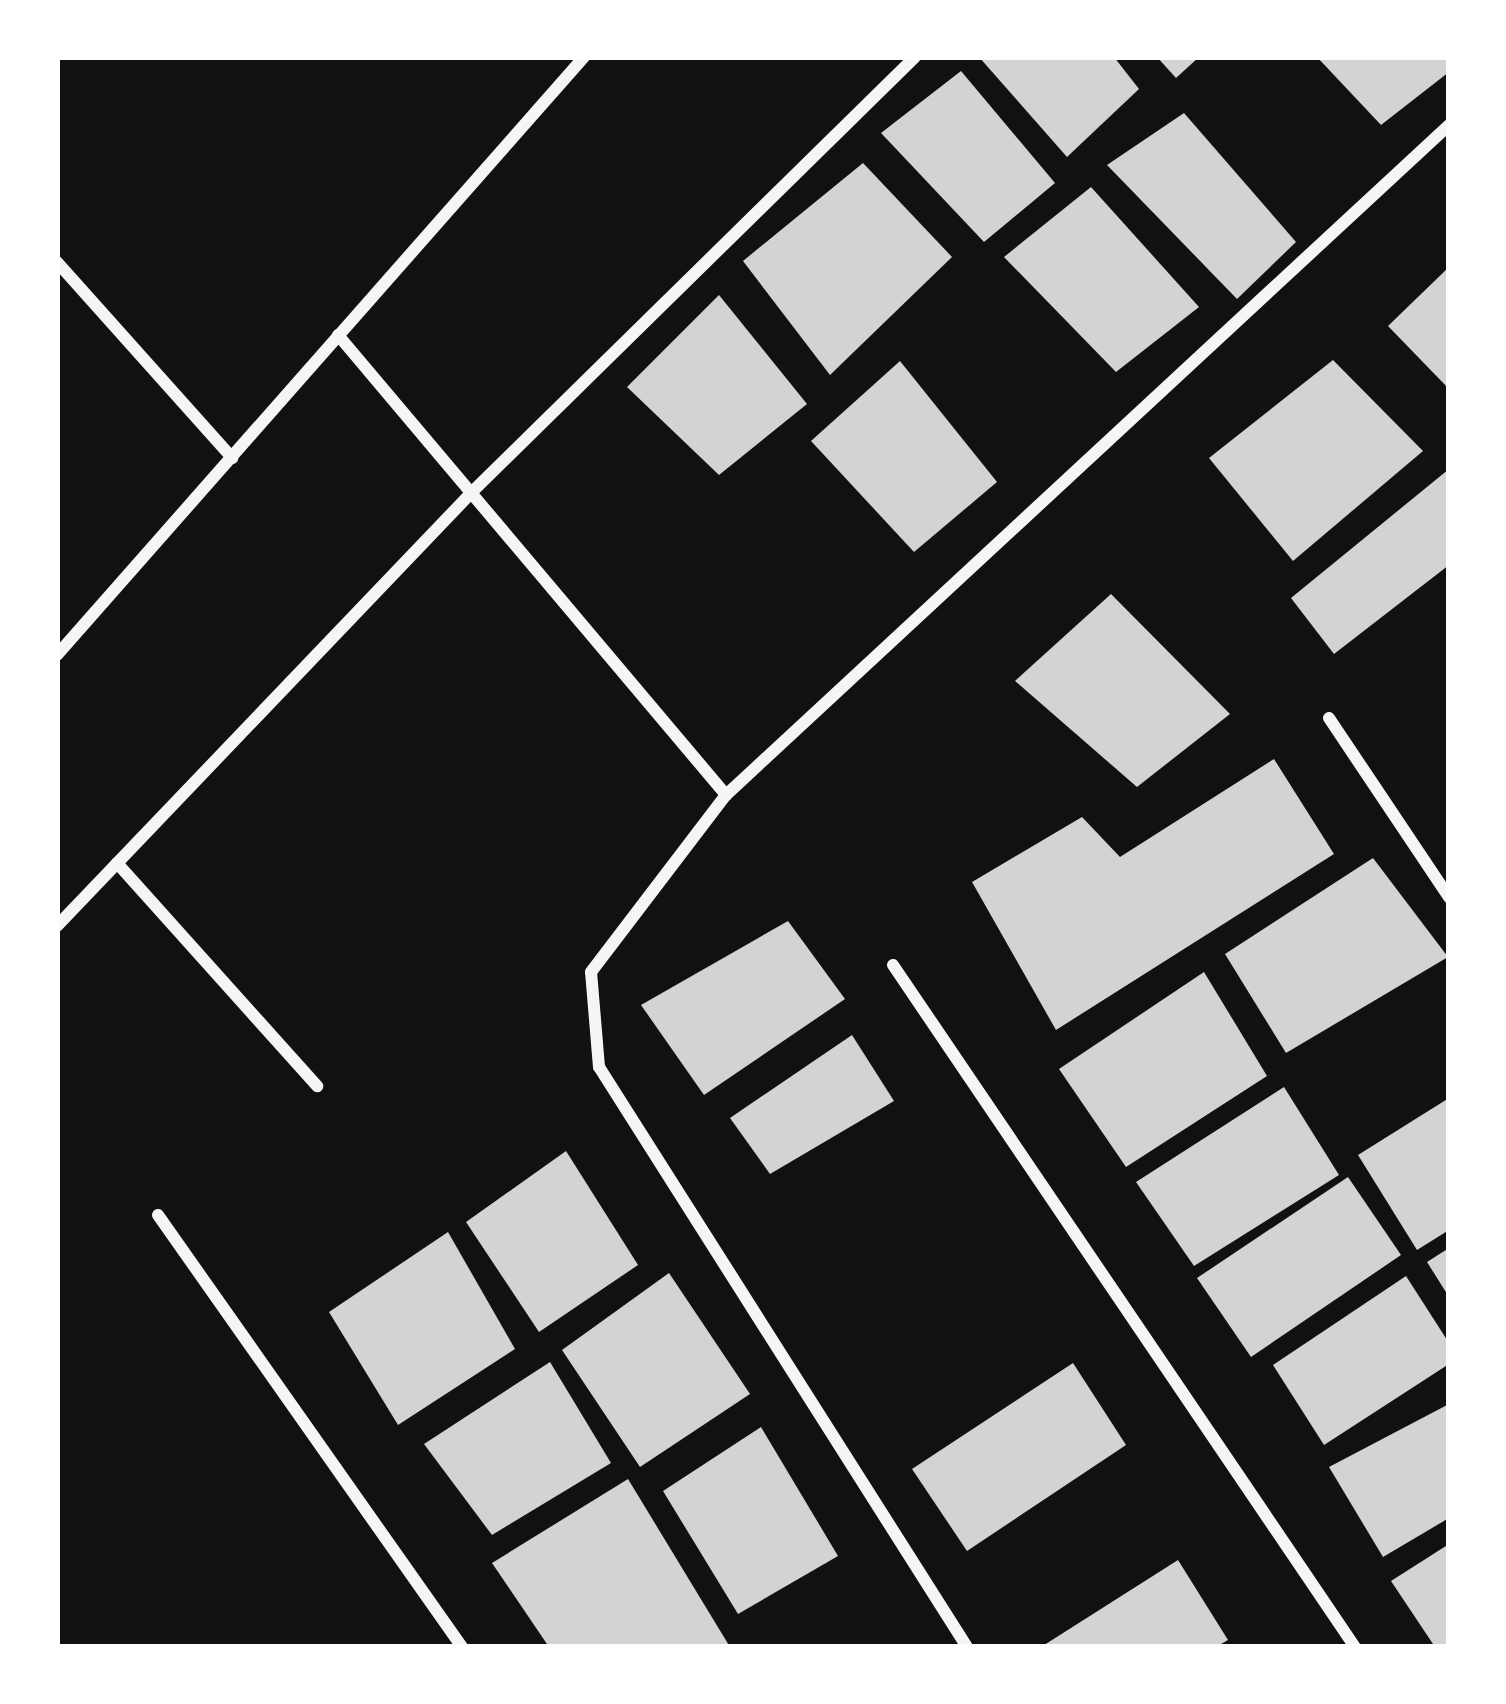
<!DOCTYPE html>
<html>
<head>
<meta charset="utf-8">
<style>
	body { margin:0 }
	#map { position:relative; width:1506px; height:1704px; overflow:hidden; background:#111; font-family:Helvetica,sans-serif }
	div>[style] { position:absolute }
	.building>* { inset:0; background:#d3d3d3 }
	.minor>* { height:12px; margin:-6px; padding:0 6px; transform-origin:6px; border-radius:6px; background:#f5f5f5 }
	span { translate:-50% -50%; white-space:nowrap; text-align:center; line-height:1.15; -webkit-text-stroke:12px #fff; paint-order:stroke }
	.frame { position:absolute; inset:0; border:60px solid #fff; pointer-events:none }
</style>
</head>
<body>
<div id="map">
	<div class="building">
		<i style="clip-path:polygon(979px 57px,1114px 57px,1139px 89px,1067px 157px)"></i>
		<i style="clip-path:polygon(1157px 57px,1199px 57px,1176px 78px)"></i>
		<i style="clip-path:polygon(1317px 57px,1449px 57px,1449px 72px,1381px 125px)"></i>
		<i style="clip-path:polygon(961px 71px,1055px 183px,984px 242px,881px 133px)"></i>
		<i style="clip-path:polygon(1184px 113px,1296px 242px,1237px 299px,1107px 165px)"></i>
		<i style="clip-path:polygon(863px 163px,952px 257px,830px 375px,743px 261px)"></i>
		<i style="clip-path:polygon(1091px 187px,1199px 307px,1116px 372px,1004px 257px)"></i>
		<i style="clip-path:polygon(1449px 267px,1449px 389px,1388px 326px)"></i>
		<i style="clip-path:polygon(719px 295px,807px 404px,719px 475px,627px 387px)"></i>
		<i style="clip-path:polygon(1333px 360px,1423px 451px,1293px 561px,1209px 458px)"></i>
		<i style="clip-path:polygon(900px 361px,997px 482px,914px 552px,811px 441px)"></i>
		<i style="clip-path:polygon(1449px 469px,1449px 565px,1334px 654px,1291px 598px)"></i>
		<i style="clip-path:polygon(1111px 594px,1230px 714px,1137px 787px,1015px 681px)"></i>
		<i style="clip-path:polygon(1274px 759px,1334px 854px,1056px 1030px,972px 882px,1082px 817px,1120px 857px)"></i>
		<i style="clip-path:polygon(1373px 858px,1448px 957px,1286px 1053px,1225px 954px)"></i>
		<i style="clip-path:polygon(788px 921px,845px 999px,704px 1095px,641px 1005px)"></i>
		<i style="clip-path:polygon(1204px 972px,1267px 1076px,1126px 1167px,1059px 1069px)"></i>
		<i style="clip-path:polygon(852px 1035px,894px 1101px,770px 1174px,730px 1118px)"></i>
		<i style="clip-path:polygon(1284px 1087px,1339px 1175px,1194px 1266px,1136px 1182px)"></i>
		<i style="clip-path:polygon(1449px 1098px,1449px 1230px,1417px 1250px,1358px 1155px)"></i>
		<i style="clip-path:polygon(566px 1151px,638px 1265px,539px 1332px,466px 1222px)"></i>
		<i style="clip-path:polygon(1348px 1177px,1401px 1255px,1251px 1357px,1197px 1278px)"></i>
		<i style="clip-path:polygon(448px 1232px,515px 1349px,398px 1425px,329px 1312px)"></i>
		<i style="clip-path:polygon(1449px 1248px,1449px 1297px,1427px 1262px)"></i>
		<i style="clip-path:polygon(669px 1273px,750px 1394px,640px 1467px,562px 1350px)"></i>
		<i style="clip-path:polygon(1406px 1276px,1449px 1343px,1449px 1364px,1324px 1445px,1273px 1365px)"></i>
		<i style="clip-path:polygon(550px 1362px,611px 1463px,492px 1535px,424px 1444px)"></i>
		<i style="clip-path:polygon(1073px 1363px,1126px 1445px,967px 1551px,912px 1469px)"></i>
		<i style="clip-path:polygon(1449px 1404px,1449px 1518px,1383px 1557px,1329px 1467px)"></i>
		<i style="clip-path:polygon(761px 1427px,838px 1556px,738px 1614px,663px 1491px)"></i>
		<i style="clip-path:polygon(628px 1479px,730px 1647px,549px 1647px,492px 1563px)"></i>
		<i style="clip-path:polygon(1449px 1544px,1449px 1647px,1435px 1647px,1391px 1581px)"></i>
		<i style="clip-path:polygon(1178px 1560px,1228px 1640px,1216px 1647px,1041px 1647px)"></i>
	</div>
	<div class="minor">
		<i style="left:57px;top:262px;width:263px;rotate:48.2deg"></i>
		<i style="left:338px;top:335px;width:602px;rotate:49.85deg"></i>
		<i style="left:57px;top:655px;width:797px;rotate:-48.61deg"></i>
		<i style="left:1329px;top:718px;width:216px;rotate:56.2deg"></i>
		<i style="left:117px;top:863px;width:300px;rotate:48.1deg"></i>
		<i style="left:57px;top:926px;width:600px;rotate:-46.28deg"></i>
		<i style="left:472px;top:492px;width:621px;rotate:-44.48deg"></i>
		<i style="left:893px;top:965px;width:824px;rotate:55.89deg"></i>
		<i style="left:158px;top:1215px;width:528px;rotate:54.87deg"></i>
		<i style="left:967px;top:1647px;width:687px;rotate:-122.39deg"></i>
		<i style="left:599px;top:1067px;width:95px;rotate:-94.8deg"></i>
		<i style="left:591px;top:972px;width:223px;rotate:-52.7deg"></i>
		<i style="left:726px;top:795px;width:986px;rotate:-42.82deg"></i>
	</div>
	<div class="frame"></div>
</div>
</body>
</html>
